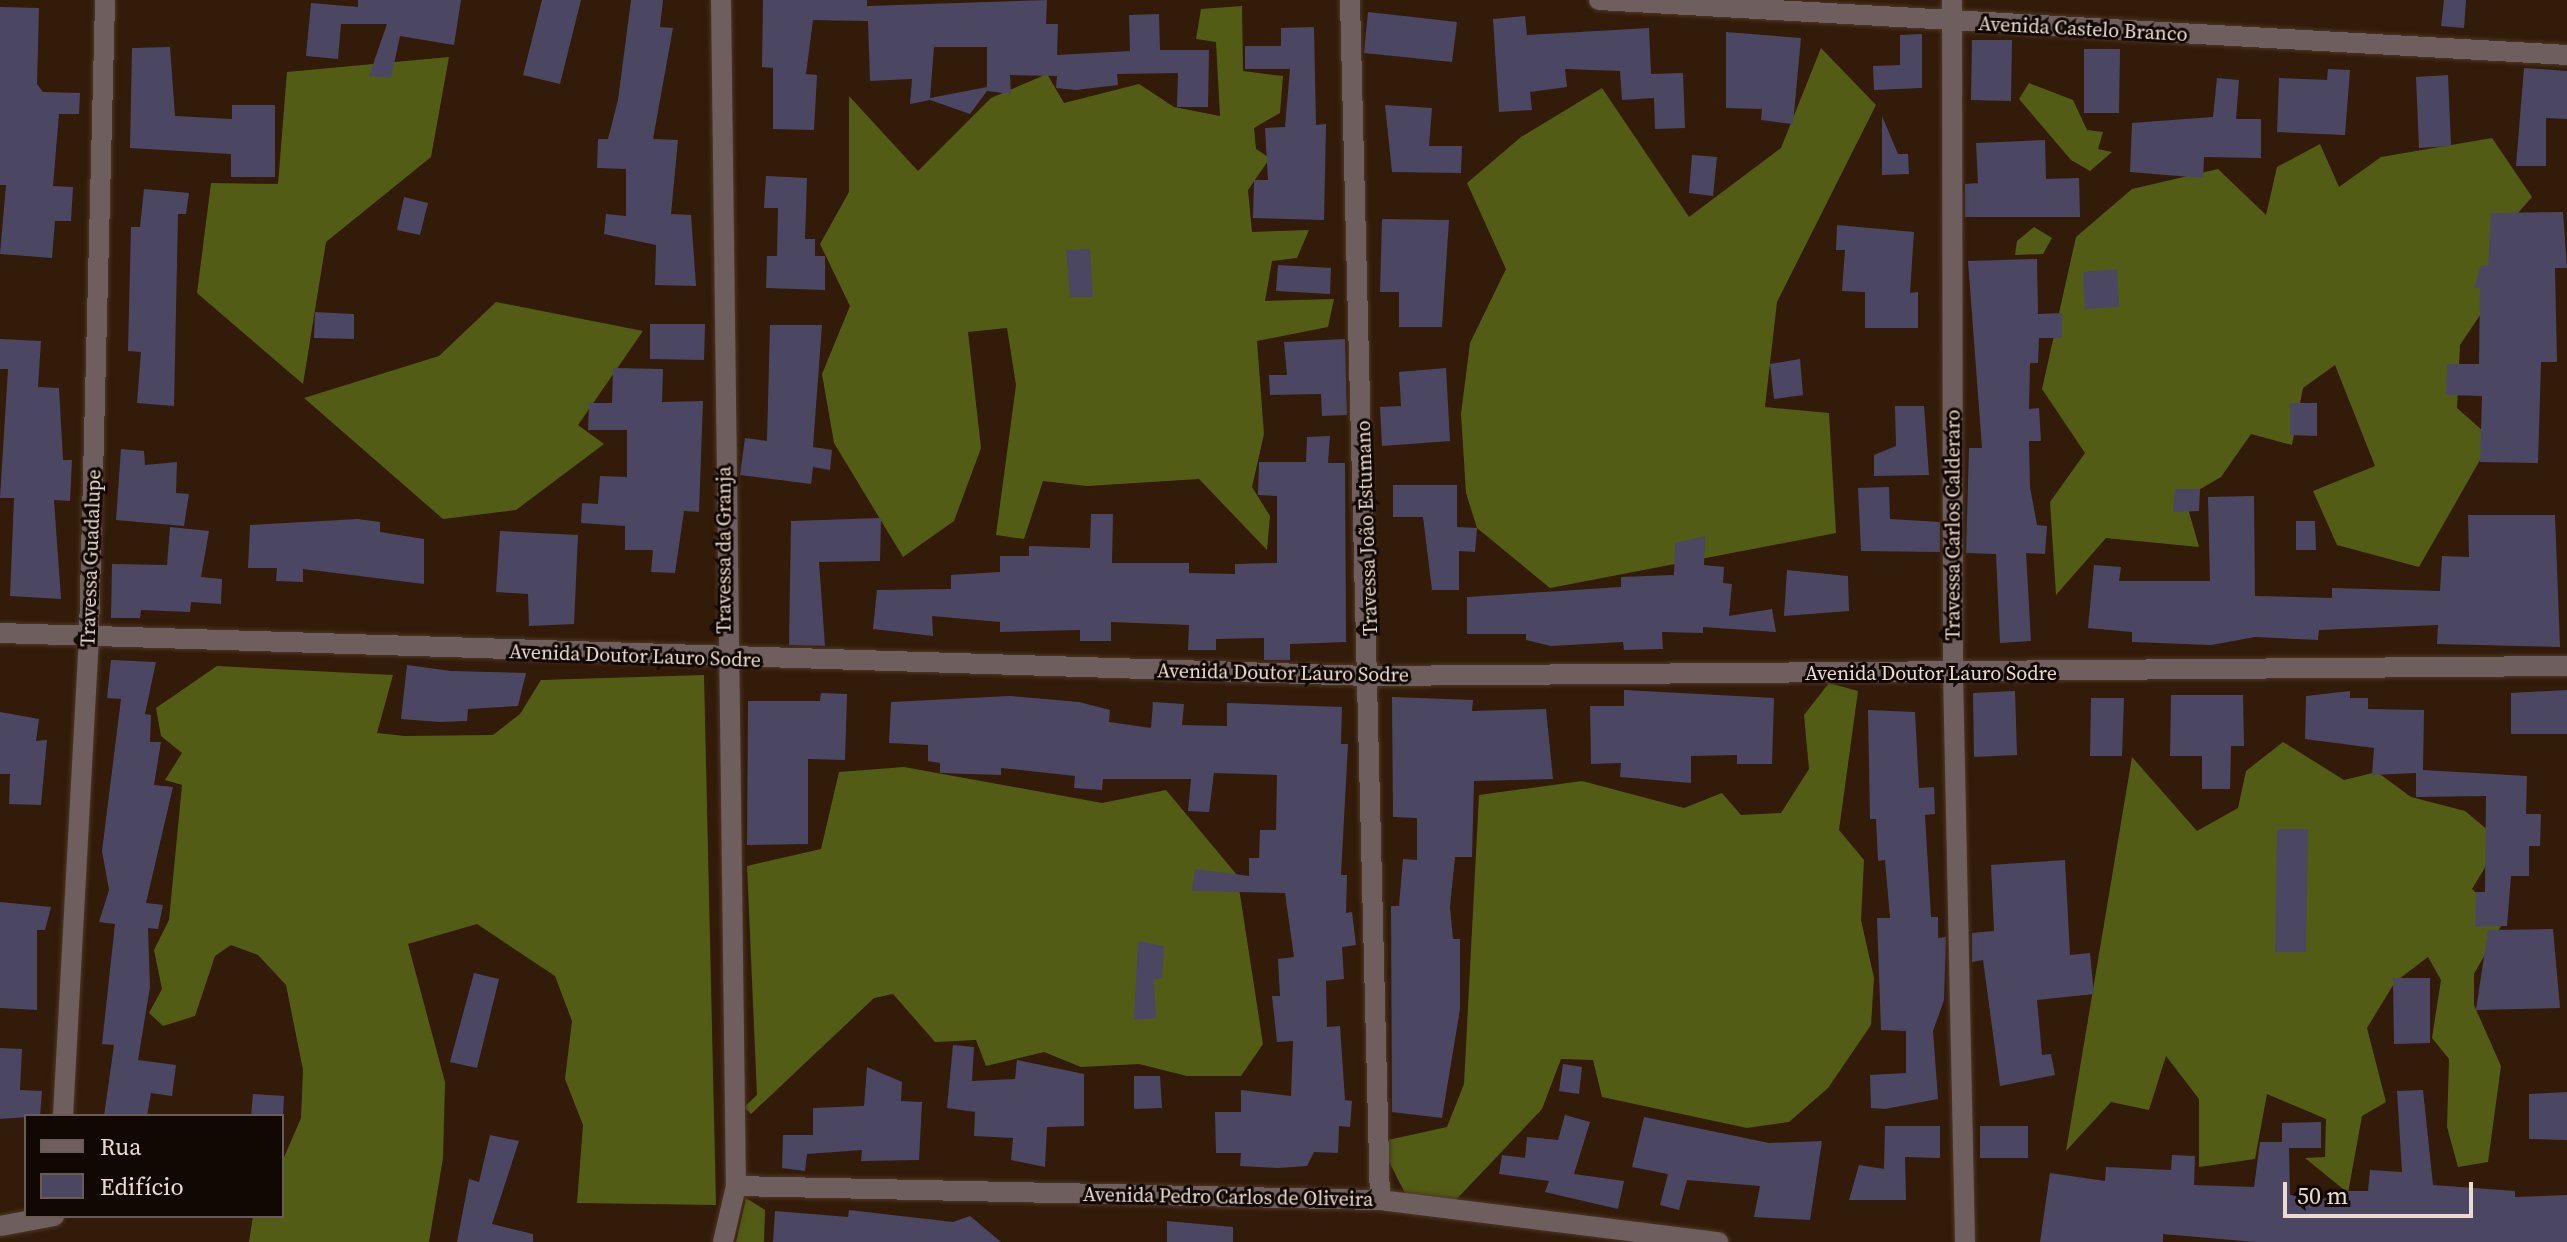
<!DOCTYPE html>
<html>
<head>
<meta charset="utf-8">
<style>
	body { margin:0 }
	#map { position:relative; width:2567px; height:1242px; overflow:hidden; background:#321b09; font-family:"Source Serif 4",serif }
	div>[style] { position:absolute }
	.forest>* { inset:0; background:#535c14 }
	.building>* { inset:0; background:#4b4763 }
	.roads { filter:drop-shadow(0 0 2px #4c3625) drop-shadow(0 0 2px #4c3625) }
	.minor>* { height:20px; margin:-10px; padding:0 10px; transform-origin:10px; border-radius:10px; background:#6e5e5e }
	span { translate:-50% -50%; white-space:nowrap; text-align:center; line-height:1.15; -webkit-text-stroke:6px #120803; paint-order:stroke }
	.street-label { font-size:20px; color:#eadacf }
	.legend { position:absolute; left:24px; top:1114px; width:260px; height:104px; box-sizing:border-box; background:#120803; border:2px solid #685c55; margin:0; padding:10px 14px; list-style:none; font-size:24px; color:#eadacf }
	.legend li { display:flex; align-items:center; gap:16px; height:40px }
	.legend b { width:40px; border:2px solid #685c55 }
	.scale { position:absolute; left:2283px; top:1182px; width:190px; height:36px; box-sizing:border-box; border:4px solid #eadacf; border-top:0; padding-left:10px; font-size:24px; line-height:28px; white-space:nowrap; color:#eadacf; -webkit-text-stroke:6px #120803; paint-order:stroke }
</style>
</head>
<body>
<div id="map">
	<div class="forest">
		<i style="clip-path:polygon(1242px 6px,1243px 71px,1283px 76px,1280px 113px,1254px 128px,1256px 149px,1270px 158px,1248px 190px,1252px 232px,1309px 230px,1297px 258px,1272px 261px,1265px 301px,1334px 299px,1328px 327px,1257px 341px,1264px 434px,1252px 487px,1270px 516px,1267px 550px,1199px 479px,1087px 486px,1043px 481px,1024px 539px,996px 535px,1016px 385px,1007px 328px,968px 332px,981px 448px,954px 521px,903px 557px,834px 443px,822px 374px,850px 306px,820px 244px,849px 192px,849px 96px,918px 171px,991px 98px,1047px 74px,1064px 103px,1139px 84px,1174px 107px,1220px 116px,1216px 42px,1196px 39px,1201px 9px)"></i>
		<i style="clip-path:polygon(1821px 48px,1876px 105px,1777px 302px,1765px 407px,1829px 413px,1836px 533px,1550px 588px,1477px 528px,1466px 493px,1461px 414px,1470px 343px,1506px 269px,1467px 183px,1521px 137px,1602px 88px,1689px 217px,1781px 148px)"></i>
		<i style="clip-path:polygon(449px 57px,431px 157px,326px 242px,303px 384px,197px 293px,211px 183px,278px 184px,287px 72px)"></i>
		<i style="clip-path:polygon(2029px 83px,2073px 100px,2087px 130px,2103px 132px,2098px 149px,2112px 152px,2090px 171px,2071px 160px,2019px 99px)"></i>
		<i style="clip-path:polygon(2492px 138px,2532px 197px,2518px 213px,2493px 296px,2460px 345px,2457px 408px,2492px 439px,2419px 567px,2337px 545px,2313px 491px,2375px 466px,2335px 365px,2303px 388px,2292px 445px,2251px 434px,2221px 477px,2185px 498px,2199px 547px,2106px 538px,2056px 595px,2050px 502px,2085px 453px,2042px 389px,2076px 237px,2132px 189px,2218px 169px,2266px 215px,2277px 167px,2320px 144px,2339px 187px,2381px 157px)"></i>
		<i style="clip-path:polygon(2034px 227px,2052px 238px,2043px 254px,2015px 255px,2017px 241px)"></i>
		<i style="clip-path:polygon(496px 302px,643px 331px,578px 425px,604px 444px,516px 510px,443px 519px,304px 398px,439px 356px)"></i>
		<i style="clip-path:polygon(217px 666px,393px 675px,377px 733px,405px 736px,493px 735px,520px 714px,541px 680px,704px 675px,716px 1205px,577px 1203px,583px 1125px,565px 1079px,572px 1021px,555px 976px,477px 924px,408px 944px,445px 1082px,443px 1158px,429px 1242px,249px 1242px,253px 1216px,282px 1216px,282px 1162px,301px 1118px,303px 1070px,286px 985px,258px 955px,231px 945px,215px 956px,195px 1016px,163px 1026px,149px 1013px,162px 989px,154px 950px,169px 920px,182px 785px,165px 780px,182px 753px,161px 736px,156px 708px)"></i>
		<i style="clip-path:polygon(1829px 683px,1858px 691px,1839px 830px,1864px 860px,1861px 920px,1874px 978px,1871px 1025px,1828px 1088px,1789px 1122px,1747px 1128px,1602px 1097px,1593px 1060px,1561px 1059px,1542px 1109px,1451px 1205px,1408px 1199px,1379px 1142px,1447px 1127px,1464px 1084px,1479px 795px,1582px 781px,1684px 808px,1722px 793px,1741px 815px,1781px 813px,1809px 769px,1804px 715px)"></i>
		<i style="clip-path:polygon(2283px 742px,2344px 780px,2377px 772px,2411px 797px,2465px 811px,2501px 841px,2472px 889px,2505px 919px,2474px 974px,2474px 1005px,2501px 1066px,2488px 1162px,2458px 1167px,2447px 1127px,2449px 1059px,2432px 1038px,2441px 980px,2428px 957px,2395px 982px,2367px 1028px,2386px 1102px,2362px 1116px,2348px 1193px,2305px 1158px,2325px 1157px,2326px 1119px,2267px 1094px,2255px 1159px,2199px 1167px,2199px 1099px,2166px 1056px,2149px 1110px,2111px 1102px,2066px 1151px,2132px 757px,2197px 831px,2238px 808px,2246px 771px)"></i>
		<i style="clip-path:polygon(904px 767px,1102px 803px,1166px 790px,1237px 875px,1263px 1044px,1241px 1076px,1187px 1076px,1139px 1064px,1081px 1067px,1044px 1052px,986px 1066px,976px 1040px,935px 1042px,893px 994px,874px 998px,751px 1114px,744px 1107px,757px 1095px,747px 866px,821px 849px,839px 772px)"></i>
		<i style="clip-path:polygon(746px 1198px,765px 1210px,764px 1242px,736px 1242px)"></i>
	</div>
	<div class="building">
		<i style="clip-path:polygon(358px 0,461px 0,454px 45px,400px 36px,391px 78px,369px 76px,387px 24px,341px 24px,338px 59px,306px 56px,311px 3px,358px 7px)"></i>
		<i style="clip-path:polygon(542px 0,581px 0,560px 84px,523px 75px)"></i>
		<i style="clip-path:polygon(631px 0,663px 0,660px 27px,673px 28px,653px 139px,678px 140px,671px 214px,691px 215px,696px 286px,655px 285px,656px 245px,604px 234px,606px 214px,626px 216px,626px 169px,597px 168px,598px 139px,608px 139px,618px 100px)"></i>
		<i style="clip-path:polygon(evenodd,763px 0,867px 0,867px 6px,1047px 0,1046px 24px,1058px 24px,1057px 55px,1130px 51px,1129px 15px,1159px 14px,1160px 50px,1209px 50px,1208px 107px,1177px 107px,1178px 73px,1117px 74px,1118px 85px,1076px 90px,1056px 88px,1057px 76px,1010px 75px,1011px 94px,987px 91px,970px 114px,930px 100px,910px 104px,912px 79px,870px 81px,868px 21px,813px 20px,806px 74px,817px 75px,814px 130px,773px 129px,773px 68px,762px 67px,763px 0,934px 47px,987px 47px,987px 87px,930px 98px,934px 47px)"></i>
		<i style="clip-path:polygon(2444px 0,2466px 0,2464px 28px,2441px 26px)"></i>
		<i style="clip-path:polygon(0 7px,39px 8px,37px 84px,43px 92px,80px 93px,79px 114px,59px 114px,53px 186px,73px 187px,71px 221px,55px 221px,52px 258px,0 254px,6px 185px,0 185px)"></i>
		<i style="clip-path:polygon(1368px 12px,1457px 22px,1452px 62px,1364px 53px)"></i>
		<i style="clip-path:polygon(1525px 16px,1527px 35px,1649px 28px,1651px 74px,1683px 73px,1685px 128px,1655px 129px,1654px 98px,1622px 100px,1620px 71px,1565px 69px,1567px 87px,1530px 92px,1532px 110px,1499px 112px,1493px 19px)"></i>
		<i style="clip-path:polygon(1314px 27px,1316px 125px,1326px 124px,1324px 220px,1253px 218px,1254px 180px,1268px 180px,1265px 128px,1285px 127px,1290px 69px,1245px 69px,1245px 46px,1281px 46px,1281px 28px)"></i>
		<i style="clip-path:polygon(1726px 32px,1801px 38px,1793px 124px,1761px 120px,1762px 109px,1726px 108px)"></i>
		<i style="clip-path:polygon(1922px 34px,1922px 88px,1874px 90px,1873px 66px,1900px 65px,1900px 35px)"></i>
		<i style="clip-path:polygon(1972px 40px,2012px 40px,2011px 101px,1971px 100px)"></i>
		<i style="clip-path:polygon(170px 47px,175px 116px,232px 119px,232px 105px,275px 105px,275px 177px,231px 177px,231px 154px,130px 148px,132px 48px)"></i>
		<i style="clip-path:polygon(2084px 49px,2120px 49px,2119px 113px,2084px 113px)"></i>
		<i style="clip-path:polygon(2524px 68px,2567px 71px,2567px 119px,2546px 118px,2546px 166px,2516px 166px)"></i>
		<i style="clip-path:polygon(2328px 69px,2350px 70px,2345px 135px,2277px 132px,2279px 78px,2327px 80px)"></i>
		<i style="clip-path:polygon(2448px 75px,2451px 146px,2419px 148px,2416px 77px)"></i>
		<i style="clip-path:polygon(2217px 78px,2239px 80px,2236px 119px,2261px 119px,2261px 158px,2204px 157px,2203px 178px,2130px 172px,2132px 123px,2213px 117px)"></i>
		<i style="clip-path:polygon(1385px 105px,1432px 108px,1429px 146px,1462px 146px,1461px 173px,1392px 172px)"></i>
		<i style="clip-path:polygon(1882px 116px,1898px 154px,1908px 154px,1909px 174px,1882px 175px)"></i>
		<i style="clip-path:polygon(2045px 140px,2046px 179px,2079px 178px,2080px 217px,1965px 217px,1965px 184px,1978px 183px,1976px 143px)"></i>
		<i style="clip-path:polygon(1692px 155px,1717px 157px,1713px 196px,1689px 193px)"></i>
		<i style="clip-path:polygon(766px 176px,807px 178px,805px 239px,815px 239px,815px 256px,825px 256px,825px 290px,766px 288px,767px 256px,777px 256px,778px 208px,764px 208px)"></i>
		<i style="clip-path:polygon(144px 189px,189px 193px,186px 214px,178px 214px,174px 406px,137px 403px,141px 352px,128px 351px,131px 227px,140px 227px)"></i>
		<i style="clip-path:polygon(404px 197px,428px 203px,420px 235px,397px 230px)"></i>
		<i style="clip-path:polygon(2563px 212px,2567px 268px,2555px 268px,2557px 362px,2541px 362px,2538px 463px,2480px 462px,2482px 396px,2446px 395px,2447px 364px,2479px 364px,2480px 288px,2474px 288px,2481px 265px,2488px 266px,2491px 213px)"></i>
		<i style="clip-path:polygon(1382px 219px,1449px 220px,1442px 327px,1399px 327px,1399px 292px,1380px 292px)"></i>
		<i style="clip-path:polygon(1837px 225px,1914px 232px,1910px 293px,1918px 292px,1918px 328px,1865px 328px,1865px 292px,1842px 291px,1845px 250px,1836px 250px)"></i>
		<i style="clip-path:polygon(1090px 249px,1093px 297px,1070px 297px,1066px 250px)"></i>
		<i style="clip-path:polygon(2037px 259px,2038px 314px,2062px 313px,2062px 338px,2039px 338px,2038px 363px,2030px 363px,2029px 409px,2039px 408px,2041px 441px,2029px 441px,2030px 487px,2037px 525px,2047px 526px,2045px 554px,2026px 553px,2031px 641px,2000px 643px,1996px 554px,1966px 553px,1969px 448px,1982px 448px,1968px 261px)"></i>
		<i style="clip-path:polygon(1278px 265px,1331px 268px,1330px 294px,1276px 291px)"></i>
		<i style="clip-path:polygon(2117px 269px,2119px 307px,2085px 309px,2083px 272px)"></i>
		<i style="clip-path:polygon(315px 312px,354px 314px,354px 339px,314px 338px)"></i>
		<i style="clip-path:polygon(650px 324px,705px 324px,704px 360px,650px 359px)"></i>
		<i style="clip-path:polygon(770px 325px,822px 325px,813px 447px,832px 450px,830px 470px,813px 467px,811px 484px,740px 475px,745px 438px,767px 441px)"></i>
		<i style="clip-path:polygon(0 339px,41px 341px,38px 387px,59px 388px,63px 460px,72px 460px,70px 501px,54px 500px,61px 599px,10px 596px,14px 498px,0 498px,8px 369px,0 369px)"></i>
		<i style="clip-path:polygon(1345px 339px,1347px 415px,1322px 416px,1321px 394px,1270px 395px,1269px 375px,1287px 375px,1284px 342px)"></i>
		<i style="clip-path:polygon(1800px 359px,1803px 395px,1774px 399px,1770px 364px)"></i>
		<i style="clip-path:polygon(613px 368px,663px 369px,662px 402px,703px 401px,699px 512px,684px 511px,675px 573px,651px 572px,653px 550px,625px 550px,625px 526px,581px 523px,582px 503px,598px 504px,600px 476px,627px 477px,627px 430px,588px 430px,589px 403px,612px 403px)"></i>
		<i style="clip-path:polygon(1446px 368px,1450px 441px,1382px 446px,1380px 407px,1401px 406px,1399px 372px)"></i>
		<i style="clip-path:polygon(2290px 403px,2317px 403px,2317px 436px,2290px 435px)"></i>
		<i style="clip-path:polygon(1895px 406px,1924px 406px,1929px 475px,1874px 476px,1874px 455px,1896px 446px)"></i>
		<i style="clip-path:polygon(1330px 436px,1328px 463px,1345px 463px,1346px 642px,1290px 644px,1290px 660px,1264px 660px,1264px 638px,1216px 639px,1216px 650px,1188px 650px,1189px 625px,1111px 622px,1111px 641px,1080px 641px,1080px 630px,1000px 632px,1000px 622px,932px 616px,933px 636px,873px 629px,877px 590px,951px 589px,951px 575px,1000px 572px,1000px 556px,1029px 556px,1029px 546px,1090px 548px,1091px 514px,1113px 514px,1112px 563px,1189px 563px,1189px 573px,1235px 574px,1235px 564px,1277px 563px,1277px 496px,1258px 495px,1259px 462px,1306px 462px,1307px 437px)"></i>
		<i style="clip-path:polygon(121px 449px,144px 451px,145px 465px,177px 462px,176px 493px,189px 494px,184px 526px,116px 520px)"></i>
		<i style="clip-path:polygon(1393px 485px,1457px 485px,1457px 527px,1477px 528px,1475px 552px,1459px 551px,1459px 590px,1432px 590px,1423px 517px,1393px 517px)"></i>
		<i style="clip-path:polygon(1889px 487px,1890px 519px,1940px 522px,1940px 552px,1861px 551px,1858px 488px)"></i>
		<i style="clip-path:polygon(2175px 489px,2200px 489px,2199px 511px,2173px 512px)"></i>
		<i style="clip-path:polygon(2254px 496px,2255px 596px,2332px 598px,2332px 588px,2440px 591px,2442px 556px,2469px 557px,2468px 515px,2555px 515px,2560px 647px,2437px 644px,2438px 625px,2319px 630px,2318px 640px,2255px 637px,2211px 645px,2132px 642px,2132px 632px,2088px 628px,2094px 565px,2121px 567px,2119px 581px,2210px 581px,2208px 497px)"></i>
		<i style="clip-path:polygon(881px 518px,880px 561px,819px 562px,825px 646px,789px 645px,791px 521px)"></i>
		<i style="clip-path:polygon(358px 519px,380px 522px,380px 532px,424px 539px,424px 584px,303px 569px,303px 582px,276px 581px,277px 568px,248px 568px,250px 525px)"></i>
		<i style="clip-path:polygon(2296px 521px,2315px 521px,2316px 550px,2296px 550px)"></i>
		<i style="clip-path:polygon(170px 527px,209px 531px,201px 577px,222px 579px,221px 604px,191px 602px,190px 612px,141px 610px,140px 618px,111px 618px,112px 564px,167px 565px)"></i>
		<i style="clip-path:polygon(500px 531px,578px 535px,574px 624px,529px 626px,528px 594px,496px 592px)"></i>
		<i style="clip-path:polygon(1705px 536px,1704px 565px,1724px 567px,1723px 583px,1732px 584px,1729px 616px,1772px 609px,1776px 632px,1703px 627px,1703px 633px,1662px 632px,1663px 649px,1624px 650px,1623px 642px,1551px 646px,1526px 640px,1526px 634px,1467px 634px,1467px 597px,1621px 587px,1621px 577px,1674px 575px,1675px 543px)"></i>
		<i style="clip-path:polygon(1787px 570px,1848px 576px,1849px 611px,1784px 616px)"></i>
		<i style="clip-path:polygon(111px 660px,156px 662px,145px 714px,151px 715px,150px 742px,161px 742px,154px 785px,173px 787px,146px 903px,163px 905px,158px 929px,148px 928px,150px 987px,138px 1060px,176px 1065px,172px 1096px,151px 1093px,147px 1116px,104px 1116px,114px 1045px,102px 1044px,115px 924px,99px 922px,109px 890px,102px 851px,121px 699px,107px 698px)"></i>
		<i style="clip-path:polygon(407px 665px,451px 671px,526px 673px,518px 706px,468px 709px,467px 721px,440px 722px,401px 719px)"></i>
		<i style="clip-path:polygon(1624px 690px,1774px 698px,1772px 764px,1737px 764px,1737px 755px,1691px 756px,1691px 783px,1620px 777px,1621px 763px,1591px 764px,1590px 706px,1624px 706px)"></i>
		<i style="clip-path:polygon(2567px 690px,2567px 734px,2511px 734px,2511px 693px)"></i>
		<i style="clip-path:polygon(2015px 691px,2017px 755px,1974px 757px,1973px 693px)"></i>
		<i style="clip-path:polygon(2350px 691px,2350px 698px,2368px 698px,2368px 709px,2424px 710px,2423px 770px,2527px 776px,2526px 814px,2541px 814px,2540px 846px,2529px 846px,2529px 876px,2511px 876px,2507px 926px,2475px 927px,2476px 892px,2485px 892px,2486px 796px,2416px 797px,2416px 773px,2372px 775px,2374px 748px,2305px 739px,2306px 696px)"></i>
		<i style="clip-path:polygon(821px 693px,847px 694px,845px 760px,808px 759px,808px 844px,747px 845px,748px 701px,820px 701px)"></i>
		<i style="clip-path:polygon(2171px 695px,2243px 695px,2244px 746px,2231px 746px,2230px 789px,2202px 789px,2202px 756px,2170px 756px)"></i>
		<i style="clip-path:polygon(1010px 696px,1079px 702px,1110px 710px,1109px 722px,1151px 728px,1153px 702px,1184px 704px,1182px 725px,1227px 726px,1227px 703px,1342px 707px,1341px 744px,1348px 744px,1341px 875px,1347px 875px,1346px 913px,1352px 912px,1356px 945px,1342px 947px,1344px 979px,1326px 981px,1327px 1027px,1340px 1026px,1345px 1100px,1352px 1101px,1350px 1127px,1339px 1126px,1338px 1153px,1314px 1152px,1307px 1166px,1278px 1168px,1240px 1166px,1241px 1153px,1216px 1153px,1215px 1112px,1241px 1112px,1241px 1090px,1291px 1096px,1293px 1041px,1277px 1042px,1272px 996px,1280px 996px,1278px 959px,1294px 957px,1285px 893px,1192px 891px,1195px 869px,1249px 876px,1249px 858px,1259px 858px,1260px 830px,1276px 830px,1277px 775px,1214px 773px,1209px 812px,1188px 811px,1191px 779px,1103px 779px,1102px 790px,1074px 788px,1075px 776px,1001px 768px,1001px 775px,940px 773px,940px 763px,928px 761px,928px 745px,889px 743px,891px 702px)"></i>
		<i style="clip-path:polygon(1392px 697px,1473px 700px,1472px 711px,1546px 709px,1553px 779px,1474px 781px,1472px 857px,1455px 857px,1450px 907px,1453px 939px,1460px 939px,1460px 1009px,1442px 1118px,1392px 1112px,1391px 906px,1399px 906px,1403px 859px,1417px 860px,1417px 818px,1393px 817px)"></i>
		<i style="clip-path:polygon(2091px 698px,2124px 698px,2122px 756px,2090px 756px)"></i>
		<i style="clip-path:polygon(1868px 710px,1915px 712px,1919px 788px,1934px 787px,1935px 814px,1925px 815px,1931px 917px,1938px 917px,1938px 938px,1946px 937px,1944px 1000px,1933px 1031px,1938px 1099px,1885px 1109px,1871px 1108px,1870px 1075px,1906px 1073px,1906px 1031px,1881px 1030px,1877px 918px,1890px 918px,1885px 860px,1878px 861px,1876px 819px,1870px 819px)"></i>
		<i style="clip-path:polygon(0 712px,39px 719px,36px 741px,47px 740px,41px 805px,9px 804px,10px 774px,0 774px)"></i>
		<i style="clip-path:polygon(2277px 829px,2308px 829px,2306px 952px,2275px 952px)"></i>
		<i style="clip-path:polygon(2065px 860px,2070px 955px,2090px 953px,2094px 994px,2037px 1000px,2042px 1055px,2051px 1054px,2055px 1075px,2000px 1086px,1983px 960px,1972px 962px,1972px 933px,1994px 931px,1991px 865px)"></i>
		<i style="clip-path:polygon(0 902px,51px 907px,45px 930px,37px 930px,37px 1010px,0 1008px)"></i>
		<i style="clip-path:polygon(2553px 929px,2560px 1008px,2476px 1010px,2488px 930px)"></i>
		<i style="clip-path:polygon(1138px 941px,1164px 946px,1162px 979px,1154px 979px,1156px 1018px,1134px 1020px)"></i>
		<i style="clip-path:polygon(474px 973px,499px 979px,477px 1068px,450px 1062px)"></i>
		<i style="clip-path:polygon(2393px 978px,2430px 978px,2430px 1043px,2394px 1044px)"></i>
		<i style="clip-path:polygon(953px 1045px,974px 1047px,972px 1081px,1015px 1079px,1017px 1060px,1084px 1074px,1084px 1126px,1047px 1127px,1045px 1167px,1011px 1160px,1013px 1138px,974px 1136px,975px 1112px,947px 1108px)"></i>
		<i style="clip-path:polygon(0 1048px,22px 1049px,20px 1090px,42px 1091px,40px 1116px,0 1119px)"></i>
		<i style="clip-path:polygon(1563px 1064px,1582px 1067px,1579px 1094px,1559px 1091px)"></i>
		<i style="clip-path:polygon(867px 1067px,902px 1082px,901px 1101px,922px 1102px,919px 1160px,861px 1161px,862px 1150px,807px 1154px,805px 1171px,782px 1168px,783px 1135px,813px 1135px,813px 1108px,864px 1106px)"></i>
		<i style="clip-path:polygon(1134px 1076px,1160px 1076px,1162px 1108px,1134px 1109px)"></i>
		<i style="clip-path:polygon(2423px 1090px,2433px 1185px,2515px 1191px,2515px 1197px,2567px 1195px,2567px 1242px,2255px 1242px,2163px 1234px,2163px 1242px,2040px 1242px,2050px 1173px,2105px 1181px,2106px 1167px,2171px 1170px,2172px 1155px,2195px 1156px,2194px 1185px,2254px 1187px,2260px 1142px,2282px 1142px,2282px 1123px,2321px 1122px,2321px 1148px,2289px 1148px,2290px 1195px,2332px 1199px,2332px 1191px,2368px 1191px,2370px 1170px,2402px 1172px,2397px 1091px)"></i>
		<i style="clip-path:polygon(2567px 1092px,2567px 1140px,2529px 1139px,2529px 1094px)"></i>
		<i style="clip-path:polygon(253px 1094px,284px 1096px,283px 1116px,251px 1116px)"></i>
		<i style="clip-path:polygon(1565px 1115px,1590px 1122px,1574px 1174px,1624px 1181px,1618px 1209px,1545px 1192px,1549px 1181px,1499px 1174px,1502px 1155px,1525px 1158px,1527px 1137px,1558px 1140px)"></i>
		<i style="clip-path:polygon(1644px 1117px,1769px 1143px,1822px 1141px,1810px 1220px,1754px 1217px,1760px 1186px,1687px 1180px,1679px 1210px,1660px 1205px,1668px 1174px,1632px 1167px)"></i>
		<i style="clip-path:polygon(1885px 1126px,1940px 1126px,1940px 1158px,1905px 1157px,1906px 1200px,1849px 1200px,1859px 1165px,1884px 1169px)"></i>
		<i style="clip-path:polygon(1980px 1126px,2028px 1126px,2028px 1158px,1980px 1158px)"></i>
		<i style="clip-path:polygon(490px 1135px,519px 1141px,492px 1224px,533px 1234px,533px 1242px,457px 1242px,469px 1179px,479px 1182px)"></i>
		<i style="clip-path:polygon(849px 1210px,953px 1222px,970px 1216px,1001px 1242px,773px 1242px,775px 1211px,848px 1217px)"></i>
		<i style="clip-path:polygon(1167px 1221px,1233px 1227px,1233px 1242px,1167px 1242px)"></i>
	</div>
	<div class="roads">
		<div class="minor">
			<i style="left:721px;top:0;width:1186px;rotate:89.28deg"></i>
			<i style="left:736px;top:1186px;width:57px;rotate:103.1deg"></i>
			<i style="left:1350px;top:0;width:1200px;rotate:88.57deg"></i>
			<i style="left:1599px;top:0;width:970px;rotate:3.25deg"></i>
			<i style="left:1952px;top:0;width:673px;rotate:89.91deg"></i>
			<i style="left:1953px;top:673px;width:569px;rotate:88.79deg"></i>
			<i style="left:0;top:633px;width:1373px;rotate:1.8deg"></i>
			<i style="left:1372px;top:676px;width:1195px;rotate:-0.48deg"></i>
			<i style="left:63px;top:1116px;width:483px;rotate:-86.9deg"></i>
			<i style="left:89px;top:634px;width:634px;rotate:-88.55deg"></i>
			<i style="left:736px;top:1186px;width:644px;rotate:1.25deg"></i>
			<i style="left:1380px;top:1200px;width:341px;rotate:7.1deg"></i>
			<i style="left:0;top:1226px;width:55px;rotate:-10.5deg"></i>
		</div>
	</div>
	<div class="street-label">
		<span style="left:2083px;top:29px;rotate:3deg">Avenida Castelo Branco</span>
		<span style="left:1953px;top:525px;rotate:-90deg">Travessa Carlos Calderaro</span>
		<span style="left:1367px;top:528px;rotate:-92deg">Travessa João Estumano</span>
		<span style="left:724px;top:550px;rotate:-90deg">Travessa da Granja</span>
		<span style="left:91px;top:558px;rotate:-88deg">Travessa Guadalupe</span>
		<span style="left:635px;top:656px;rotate:2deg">Avenida Doutor Lauro Sodre</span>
		<span style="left:1283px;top:673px;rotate:1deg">Avenida Doutor Lauro Sodre</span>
		<span style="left:1931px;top:673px">Avenida Doutor Lauro Sodre</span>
		<span style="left:1228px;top:1197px;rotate:1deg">Avenida Pedro Carlos de Oliveira</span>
	</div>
	<ul class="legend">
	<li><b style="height:10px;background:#6e5e5e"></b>Rua</li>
	<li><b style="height:22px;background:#4b4763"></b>Edifício</li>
	</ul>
	<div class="scale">50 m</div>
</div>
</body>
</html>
